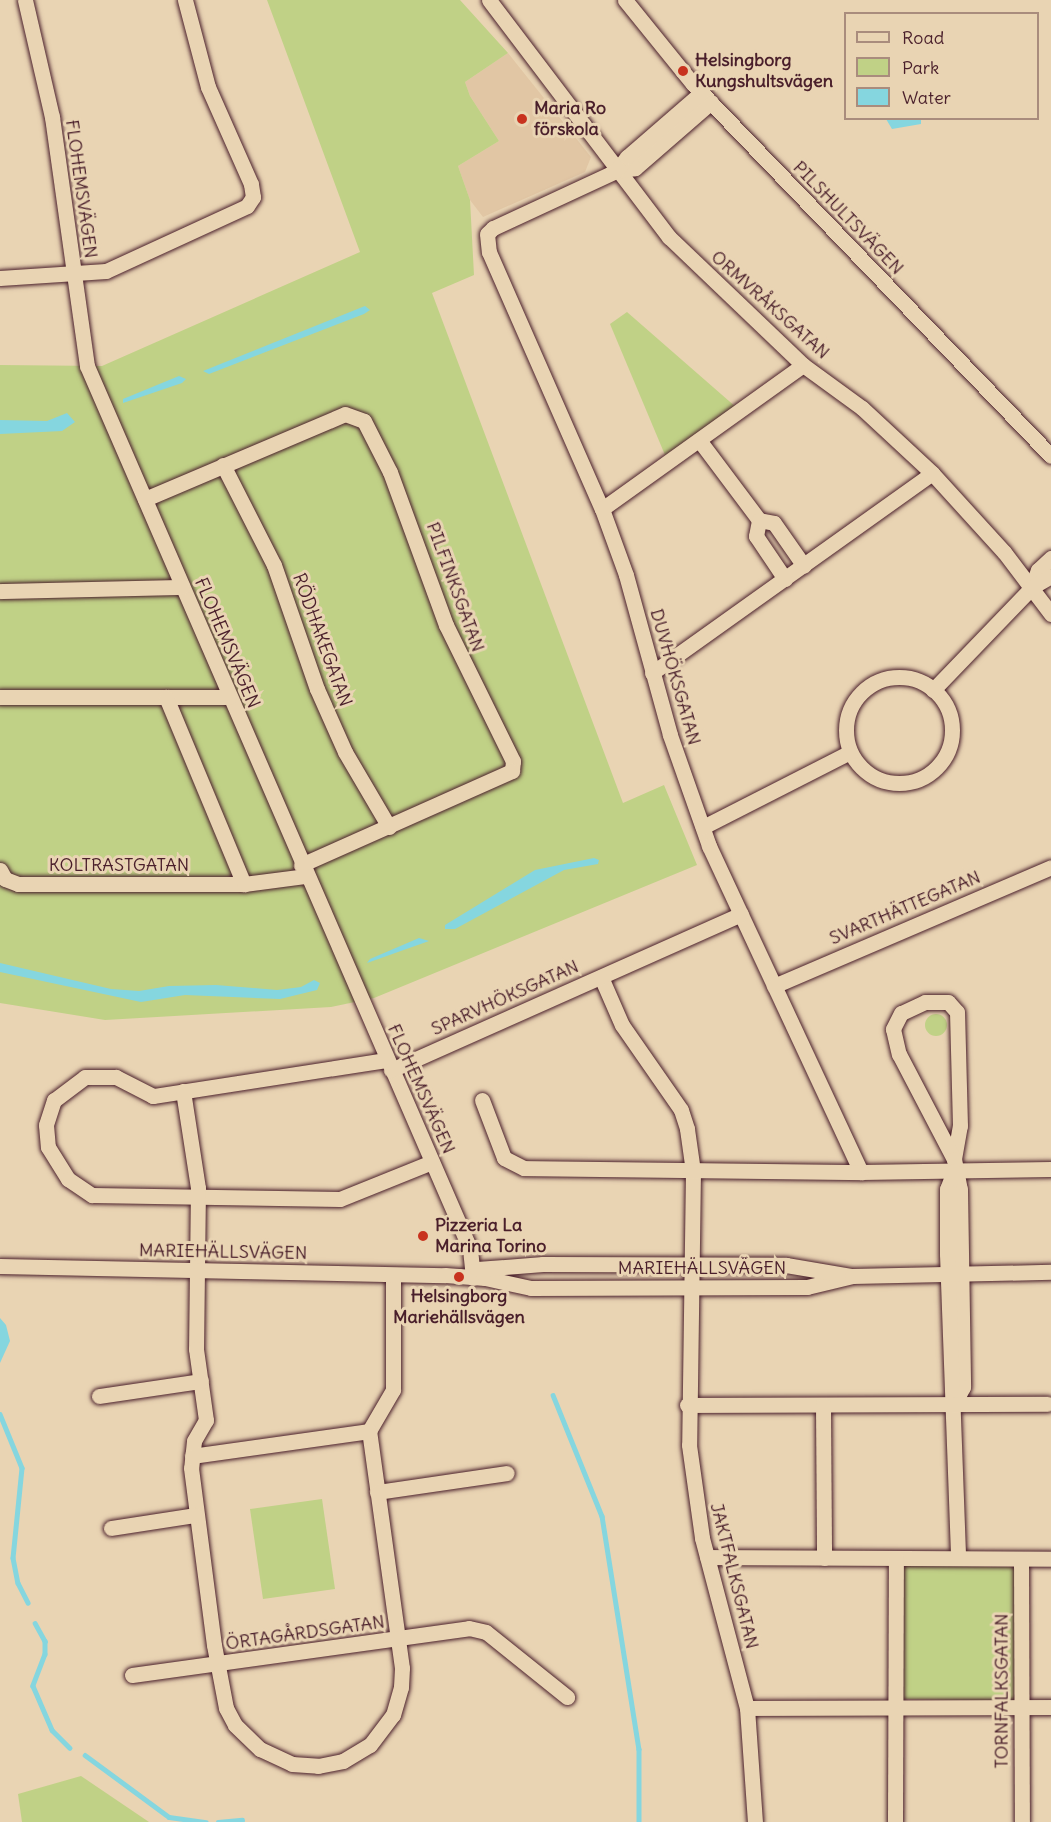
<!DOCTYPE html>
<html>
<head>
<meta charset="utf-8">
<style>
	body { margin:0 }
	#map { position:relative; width:1051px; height:1822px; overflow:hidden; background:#e9d4b3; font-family:Delius,sans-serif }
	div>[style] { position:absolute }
	.built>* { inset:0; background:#e1c6a4 }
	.green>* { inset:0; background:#c0d186 }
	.round { border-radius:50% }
	.water>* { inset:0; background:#85d6df }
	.stream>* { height:4.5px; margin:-2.25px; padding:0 2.25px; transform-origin:2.25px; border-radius:2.25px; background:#85d6df }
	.roads { filter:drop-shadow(0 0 2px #4a1f2b) drop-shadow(0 0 2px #4a1f2b) }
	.minor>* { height:15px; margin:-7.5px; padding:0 7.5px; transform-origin:7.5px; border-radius:7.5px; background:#e9d4b3 }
	.minor>.ring { margin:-7.5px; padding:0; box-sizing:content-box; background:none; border:15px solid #e9d4b3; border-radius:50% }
	.dots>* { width:16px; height:16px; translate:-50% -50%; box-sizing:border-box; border:3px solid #e9d4b3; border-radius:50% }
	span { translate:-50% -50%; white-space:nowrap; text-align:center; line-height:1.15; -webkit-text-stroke:6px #e9d4b3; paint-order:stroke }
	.poi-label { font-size:18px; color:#4a1f2b; font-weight:700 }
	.left { translate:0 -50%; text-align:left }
	.street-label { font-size:18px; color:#4a1f2b }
	.legend { position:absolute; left:844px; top:12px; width:195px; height:108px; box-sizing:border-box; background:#e9d4b3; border:2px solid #a98c7d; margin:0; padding:8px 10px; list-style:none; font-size:18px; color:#4a1f2b }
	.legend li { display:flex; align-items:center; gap:12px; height:30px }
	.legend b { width:30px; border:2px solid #a98c7d }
</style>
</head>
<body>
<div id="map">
	<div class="built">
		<i style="clip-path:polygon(508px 53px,591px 157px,585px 172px,483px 217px,470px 200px,458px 166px,499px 141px,470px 96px,465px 82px)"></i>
	</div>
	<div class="green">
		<i style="clip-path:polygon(267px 0,460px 0,508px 53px,465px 82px,470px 96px,499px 141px,458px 166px,470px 200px,474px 275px,432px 293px,623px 803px,664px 785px,697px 865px,374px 998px,331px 1007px,105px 1020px,0 1003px,0 365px,102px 366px,360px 252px)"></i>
		<i style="clip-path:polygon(627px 312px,737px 408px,665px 455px,610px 324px)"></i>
		<i class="round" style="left:925px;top:1014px;width:22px;height:22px"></i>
		<i style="clip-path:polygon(322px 1499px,335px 1589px,263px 1599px,250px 1509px)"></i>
		<i style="clip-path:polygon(903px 1565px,1016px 1567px,1014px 1701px,901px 1699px)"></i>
		<i style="clip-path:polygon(81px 1776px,149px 1822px,22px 1822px,18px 1794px)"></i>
	</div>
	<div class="water">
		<i style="clip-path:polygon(886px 119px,921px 119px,921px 124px,892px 129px)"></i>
		<i style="clip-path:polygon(365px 306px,370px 310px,364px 314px,209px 374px,203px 371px)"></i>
		<i style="clip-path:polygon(179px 376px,186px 379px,182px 383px,123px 403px,123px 399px)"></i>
		<i style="clip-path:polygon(67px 413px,75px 422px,62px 431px,0 434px,0 420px,47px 421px)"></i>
		<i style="clip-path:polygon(594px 858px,599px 860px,598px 864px,564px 870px,455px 929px,445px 929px,445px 925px,535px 870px)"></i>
		<i style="clip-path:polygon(419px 938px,429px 941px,367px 963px,370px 959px)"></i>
		<i style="clip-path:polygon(0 963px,111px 989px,139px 991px,169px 986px,216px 985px,277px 990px,301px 987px,314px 980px,320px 983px,317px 990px,280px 999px,185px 995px,141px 1002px,0 972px)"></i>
		<i style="clip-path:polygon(0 1318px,6px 1325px,10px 1341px,0 1363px)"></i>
	</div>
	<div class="stream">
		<i style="left:553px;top:1395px;width:131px;rotate:68deg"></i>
		<i style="left:602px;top:1516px;width:236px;rotate:81deg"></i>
		<i style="left:639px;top:1749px;width:73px;rotate:90deg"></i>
		<i style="left:0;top:1414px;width:58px;rotate:67.8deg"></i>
		<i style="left:22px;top:1468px;width:90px;rotate:95.7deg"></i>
		<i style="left:13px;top:1558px;width:25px;rotate:79deg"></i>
		<i style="left:18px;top:1583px;width:22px;rotate:63deg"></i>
		<i style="left:35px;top:1623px;width:21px;rotate:61deg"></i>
		<i style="left:45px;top:1641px;width:13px;rotate:90deg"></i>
		<i style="left:45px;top:1654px;width:34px;rotate:111deg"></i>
		<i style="left:33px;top:1686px;width:48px;rotate:66.6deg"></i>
		<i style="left:52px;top:1730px;width:25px;rotate:45deg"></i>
		<i style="left:85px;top:1755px;width:104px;rotate:36.4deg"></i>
		<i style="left:169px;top:1817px;width:37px;rotate:8deg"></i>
		<i style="left:218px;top:1822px;width:24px;rotate:-5deg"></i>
	</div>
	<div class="roads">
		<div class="minor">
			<i style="left:25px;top:0;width:120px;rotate:77deg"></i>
			<i style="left:52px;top:117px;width:251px;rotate:82deg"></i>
			<i style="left:87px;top:366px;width:962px;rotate:66.55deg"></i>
			<i style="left:470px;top:1249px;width:29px;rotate:84deg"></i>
			<i style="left:489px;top:0;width:298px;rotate:52.8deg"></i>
			<i style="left:669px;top:237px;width:185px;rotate:43.7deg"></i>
			<i style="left:803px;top:365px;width:73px;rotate:36.1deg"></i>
			<i style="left:862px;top:408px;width:96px;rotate:42.9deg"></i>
			<i style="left:932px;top:473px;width:107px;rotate:47.7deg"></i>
			<i style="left:1004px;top:552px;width:78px;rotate:52.8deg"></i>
			<i style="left:625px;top:0;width:108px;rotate:51deg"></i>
			<i style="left:693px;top:84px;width:516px;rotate:46.1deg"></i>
			<i style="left:711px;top:102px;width:101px;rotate:139deg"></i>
			<i style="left:635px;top:168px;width:19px;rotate:171deg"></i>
			<i style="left:616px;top:171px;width:136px;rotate:155.1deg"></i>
			<i style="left:493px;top:228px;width:8px;rotate:135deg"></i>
			<i style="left:487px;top:234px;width:18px;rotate:84deg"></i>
			<i style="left:489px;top:252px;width:281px;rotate:66.3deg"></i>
			<i style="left:602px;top:509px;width:70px;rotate:70deg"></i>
			<i style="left:626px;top:575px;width:166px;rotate:74.6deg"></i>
			<i style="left:670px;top:735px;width:118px;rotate:70.6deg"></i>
			<i style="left:709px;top:846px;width:360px;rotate:65deg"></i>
			<i style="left:861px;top:1172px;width:190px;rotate:-0.9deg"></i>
			<i style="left:616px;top:171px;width:18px;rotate:-52deg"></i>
			<i style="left:627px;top:157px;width:99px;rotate:-40.9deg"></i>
			<i style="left:0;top:278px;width:106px;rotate:-3.8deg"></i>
			<i style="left:106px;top:271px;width:155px;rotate:-24.7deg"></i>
			<i style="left:247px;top:206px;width:11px;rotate:-56deg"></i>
			<i style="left:253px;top:197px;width:13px;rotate:-99deg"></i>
			<i style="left:251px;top:184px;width:106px;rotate:-113.9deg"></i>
			<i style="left:208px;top:87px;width:90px;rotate:-104.8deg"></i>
			<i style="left:699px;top:440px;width:100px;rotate:53.1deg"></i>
			<i style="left:223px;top:465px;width:112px;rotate:63deg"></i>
			<i style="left:274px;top:565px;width:131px;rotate:70.9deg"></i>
			<i style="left:317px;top:689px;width:69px;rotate:66deg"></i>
			<i style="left:345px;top:752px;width:87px;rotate:59.6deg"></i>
			<i style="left:145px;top:499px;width:217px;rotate:-23deg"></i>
			<i style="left:345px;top:414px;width:20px;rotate:20deg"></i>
			<i style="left:364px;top:421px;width:57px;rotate:63deg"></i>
			<i style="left:390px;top:472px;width:163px;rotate:69.9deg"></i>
			<i style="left:446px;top:625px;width:152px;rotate:63.8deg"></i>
			<i style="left:513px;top:761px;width:10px;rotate:96deg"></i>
			<i style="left:512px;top:771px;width:231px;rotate:156deg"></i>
			<i style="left:602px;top:509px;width:247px;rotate:-35.6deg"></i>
			<i style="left:785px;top:579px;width:52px;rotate:-124deg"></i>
			<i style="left:756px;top:536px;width:16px;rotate:-79deg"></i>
			<i style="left:759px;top:520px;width:15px;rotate:11deg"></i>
			<i style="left:774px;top:523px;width:52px;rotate:55.1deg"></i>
			<i style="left:1032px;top:587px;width:18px;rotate:-71deg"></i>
			<i style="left:1038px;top:570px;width:18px;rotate:-43deg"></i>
			<i style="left:0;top:591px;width:182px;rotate:-1.3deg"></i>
			<i style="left:652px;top:673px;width:344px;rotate:-35.5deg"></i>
			<i class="ring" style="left:846px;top:677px;width:91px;height:91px"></i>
			<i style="left:933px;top:690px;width:143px;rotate:-46.1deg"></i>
			<i style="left:1032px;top:587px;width:22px;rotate:-30deg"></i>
			<i style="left:0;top:697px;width:229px"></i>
			<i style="left:166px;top:697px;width:203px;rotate:67.4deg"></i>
			<i style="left:703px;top:827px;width:165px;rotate:-27deg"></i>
			<i style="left:0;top:870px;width:10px;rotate:61deg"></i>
			<i style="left:5px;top:879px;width:14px;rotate:21deg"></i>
			<i style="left:18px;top:884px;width:226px"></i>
			<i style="left:244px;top:884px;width:63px;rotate:-7.4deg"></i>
			<i style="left:601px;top:977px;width:52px;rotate:66.4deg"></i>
			<i style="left:622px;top:1025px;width:103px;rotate:55.2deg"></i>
			<i style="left:681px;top:1110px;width:20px;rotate:72deg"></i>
			<i style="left:687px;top:1129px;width:42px;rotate:81.9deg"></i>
			<i style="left:693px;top:1171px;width:274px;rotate:90.8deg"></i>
			<i style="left:689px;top:1445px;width:94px;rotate:82deg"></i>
			<i style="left:702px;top:1538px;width:176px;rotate:75.2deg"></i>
			<i style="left:747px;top:1708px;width:114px;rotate:86deg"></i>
			<i style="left:774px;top:986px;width:301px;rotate:-23.2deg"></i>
			<i style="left:386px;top:1060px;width:236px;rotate:171.2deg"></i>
			<i style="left:153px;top:1096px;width:42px;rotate:-152.8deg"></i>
			<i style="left:116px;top:1077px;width:31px;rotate:180deg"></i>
			<i style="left:85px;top:1077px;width:39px;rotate:143deg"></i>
			<i style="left:54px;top:1100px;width:26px;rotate:108deg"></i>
			<i style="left:46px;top:1125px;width:22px;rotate:85deg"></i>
			<i style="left:48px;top:1147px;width:38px;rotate:58deg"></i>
			<i style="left:68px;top:1179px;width:29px;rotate:34deg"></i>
			<i style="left:92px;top:1195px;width:248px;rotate:0.9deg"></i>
			<i style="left:340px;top:1199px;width:99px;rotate:-21.9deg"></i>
			<i style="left:391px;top:1070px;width:383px;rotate:-24deg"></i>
			<i style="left:183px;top:1091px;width:98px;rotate:81.2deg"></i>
			<i style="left:198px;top:1188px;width:161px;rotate:90.7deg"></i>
			<i style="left:196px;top:1349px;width:72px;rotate:82deg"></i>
			<i style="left:206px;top:1420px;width:24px;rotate:120deg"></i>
			<i style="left:194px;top:1441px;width:27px;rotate:96deg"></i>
			<i style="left:191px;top:1468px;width:178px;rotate:82.6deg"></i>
			<i style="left:214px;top:1645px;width:64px;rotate:79.2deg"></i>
			<i style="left:226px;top:1708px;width:19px;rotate:62deg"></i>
			<i style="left:235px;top:1725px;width:35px;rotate:44deg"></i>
			<i style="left:260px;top:1749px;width:35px;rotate:25deg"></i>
			<i style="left:292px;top:1764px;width:26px;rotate:4deg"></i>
			<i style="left:318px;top:1766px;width:25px;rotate:-11deg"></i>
			<i style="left:343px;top:1761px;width:31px;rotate:-31deg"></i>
			<i style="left:370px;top:1745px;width:38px;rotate:-53deg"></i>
			<i style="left:393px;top:1715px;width:29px;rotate:-74deg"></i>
			<i style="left:401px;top:1687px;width:19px;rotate:-87deg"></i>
			<i style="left:402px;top:1668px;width:239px;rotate:-97.9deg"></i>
			<i style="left:369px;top:1431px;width:48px;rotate:-59.7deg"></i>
			<i style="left:393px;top:1390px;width:115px;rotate:-90deg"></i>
			<i style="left:482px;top:1100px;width:62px;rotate:69.2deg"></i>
			<i style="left:504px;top:1158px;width:22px;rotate:27deg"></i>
			<i style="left:524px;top:1168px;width:337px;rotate:0.7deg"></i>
			<i style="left:954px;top:1159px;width:34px;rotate:-80deg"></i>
			<i style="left:960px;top:1126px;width:114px;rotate:-91.5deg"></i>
			<i style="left:957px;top:1012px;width:13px;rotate:-132deg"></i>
			<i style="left:948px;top:1002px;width:23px;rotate:180deg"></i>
			<i style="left:925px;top:1002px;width:26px;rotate:155deg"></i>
			<i style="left:901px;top:1013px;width:18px;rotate:117deg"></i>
			<i style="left:893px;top:1029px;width:26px;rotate:77deg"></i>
			<i style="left:899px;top:1054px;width:119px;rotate:62.4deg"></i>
			<i style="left:954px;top:1159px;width:31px;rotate:79deg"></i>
			<i style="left:960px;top:1189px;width:198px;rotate:89.1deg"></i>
			<i style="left:963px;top:1387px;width:19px;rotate:118deg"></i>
			<i style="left:954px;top:1171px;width:19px;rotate:111deg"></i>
			<i style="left:947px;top:1189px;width:65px;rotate:90deg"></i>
			<i style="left:947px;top:1254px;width:304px;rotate:87.9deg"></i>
			<i style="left:0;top:1266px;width:445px;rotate:1.2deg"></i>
			<i style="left:445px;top:1275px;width:40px;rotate:4.3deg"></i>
			<i style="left:485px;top:1278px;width:47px;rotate:12.3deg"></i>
			<i style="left:531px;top:1288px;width:276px;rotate:-0.2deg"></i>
			<i style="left:807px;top:1287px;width:46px;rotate:-13.7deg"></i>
			<i style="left:477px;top:1269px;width:66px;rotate:-4.3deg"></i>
			<i style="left:543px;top:1264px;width:243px;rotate:0.2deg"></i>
			<i style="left:786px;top:1265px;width:67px;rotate:9.5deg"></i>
			<i style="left:852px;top:1276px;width:199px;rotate:-1.2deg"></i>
			<i style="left:99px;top:1396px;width:103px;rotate:-8.4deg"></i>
			<i style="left:687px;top:1405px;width:360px;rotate:-0.2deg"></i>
			<i style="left:823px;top:1405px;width:153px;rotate:89.6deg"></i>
			<i style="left:192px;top:1456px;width:179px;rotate:-8deg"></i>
			<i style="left:377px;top:1492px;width:131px;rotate:-8.3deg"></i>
			<i style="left:111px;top:1528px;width:85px;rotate:-8.8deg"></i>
			<i style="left:707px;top:1557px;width:344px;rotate:0.3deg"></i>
			<i style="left:1021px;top:1559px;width:263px;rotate:89.8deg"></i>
			<i style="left:132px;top:1675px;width:340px;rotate:-7.9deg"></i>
			<i style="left:469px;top:1628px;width:17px;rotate:13deg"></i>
			<i style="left:486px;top:1632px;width:104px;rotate:38.7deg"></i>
			<i style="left:747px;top:1708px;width:304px;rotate:-0.2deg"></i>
			<i style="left:895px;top:1822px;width:264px;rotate:-89.8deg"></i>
		</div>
	</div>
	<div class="dots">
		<i style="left:683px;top:71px;background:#c8321e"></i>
		<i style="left:522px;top:119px;background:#c8321e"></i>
		<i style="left:423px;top:1236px;background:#c8321e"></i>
		<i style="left:459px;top:1277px;background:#c8321e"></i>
	</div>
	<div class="poi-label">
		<span class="left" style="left:695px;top:71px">Helsingborg<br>Kungshultsvägen</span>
		<span class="left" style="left:534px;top:119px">Maria Ro<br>förskola</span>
		<span class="left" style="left:435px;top:1236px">Pizzeria La<br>Marina Torino</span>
		<span style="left:459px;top:1307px">Helsingborg<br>Mariehällsvägen</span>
	</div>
	<div class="street-label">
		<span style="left:81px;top:189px;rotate:82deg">FLOHEMSVÄGEN</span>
		<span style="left:848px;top:218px;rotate:46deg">PILSHULTSVÄGEN</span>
		<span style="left:770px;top:305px;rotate:42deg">ORMVRÅKSGATAN</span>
		<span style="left:455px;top:587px;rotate:70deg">PILFINKSGATAN</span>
		<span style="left:322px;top:640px;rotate:70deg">RÖDHAKEGATAN</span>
		<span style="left:227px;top:643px;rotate:67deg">FLOHEMSVÄGEN</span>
		<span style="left:675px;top:677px;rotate:74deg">DUVHÖKSGATAN</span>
		<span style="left:119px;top:865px">KOLTRASTGATAN</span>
		<span style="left:905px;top:908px;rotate:-23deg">SVARTHÄTTEGATAN</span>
		<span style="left:505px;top:998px;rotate:-24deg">SPARVHÖKSGATAN</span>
		<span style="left:421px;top:1089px;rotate:66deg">FLOHEMSVÄGEN</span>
		<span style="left:223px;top:1252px;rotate:1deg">MARIEHÄLLSVÄGEN</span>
		<span style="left:702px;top:1268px">MARIEHÄLLSVÄGEN</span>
		<span style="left:734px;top:1576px;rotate:76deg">JAKTFALKSGATAN</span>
		<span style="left:305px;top:1633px;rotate:-8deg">ÖRTAGÅRDSGATAN</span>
		<span style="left:1002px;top:1691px;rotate:-90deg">TORNFALKSGATAN</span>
	</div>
	<ul class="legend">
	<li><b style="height:8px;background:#e9d4b3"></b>Road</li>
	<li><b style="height:16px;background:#c0d186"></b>Park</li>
	<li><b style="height:16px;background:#85d6df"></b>Water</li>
	</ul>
</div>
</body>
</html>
